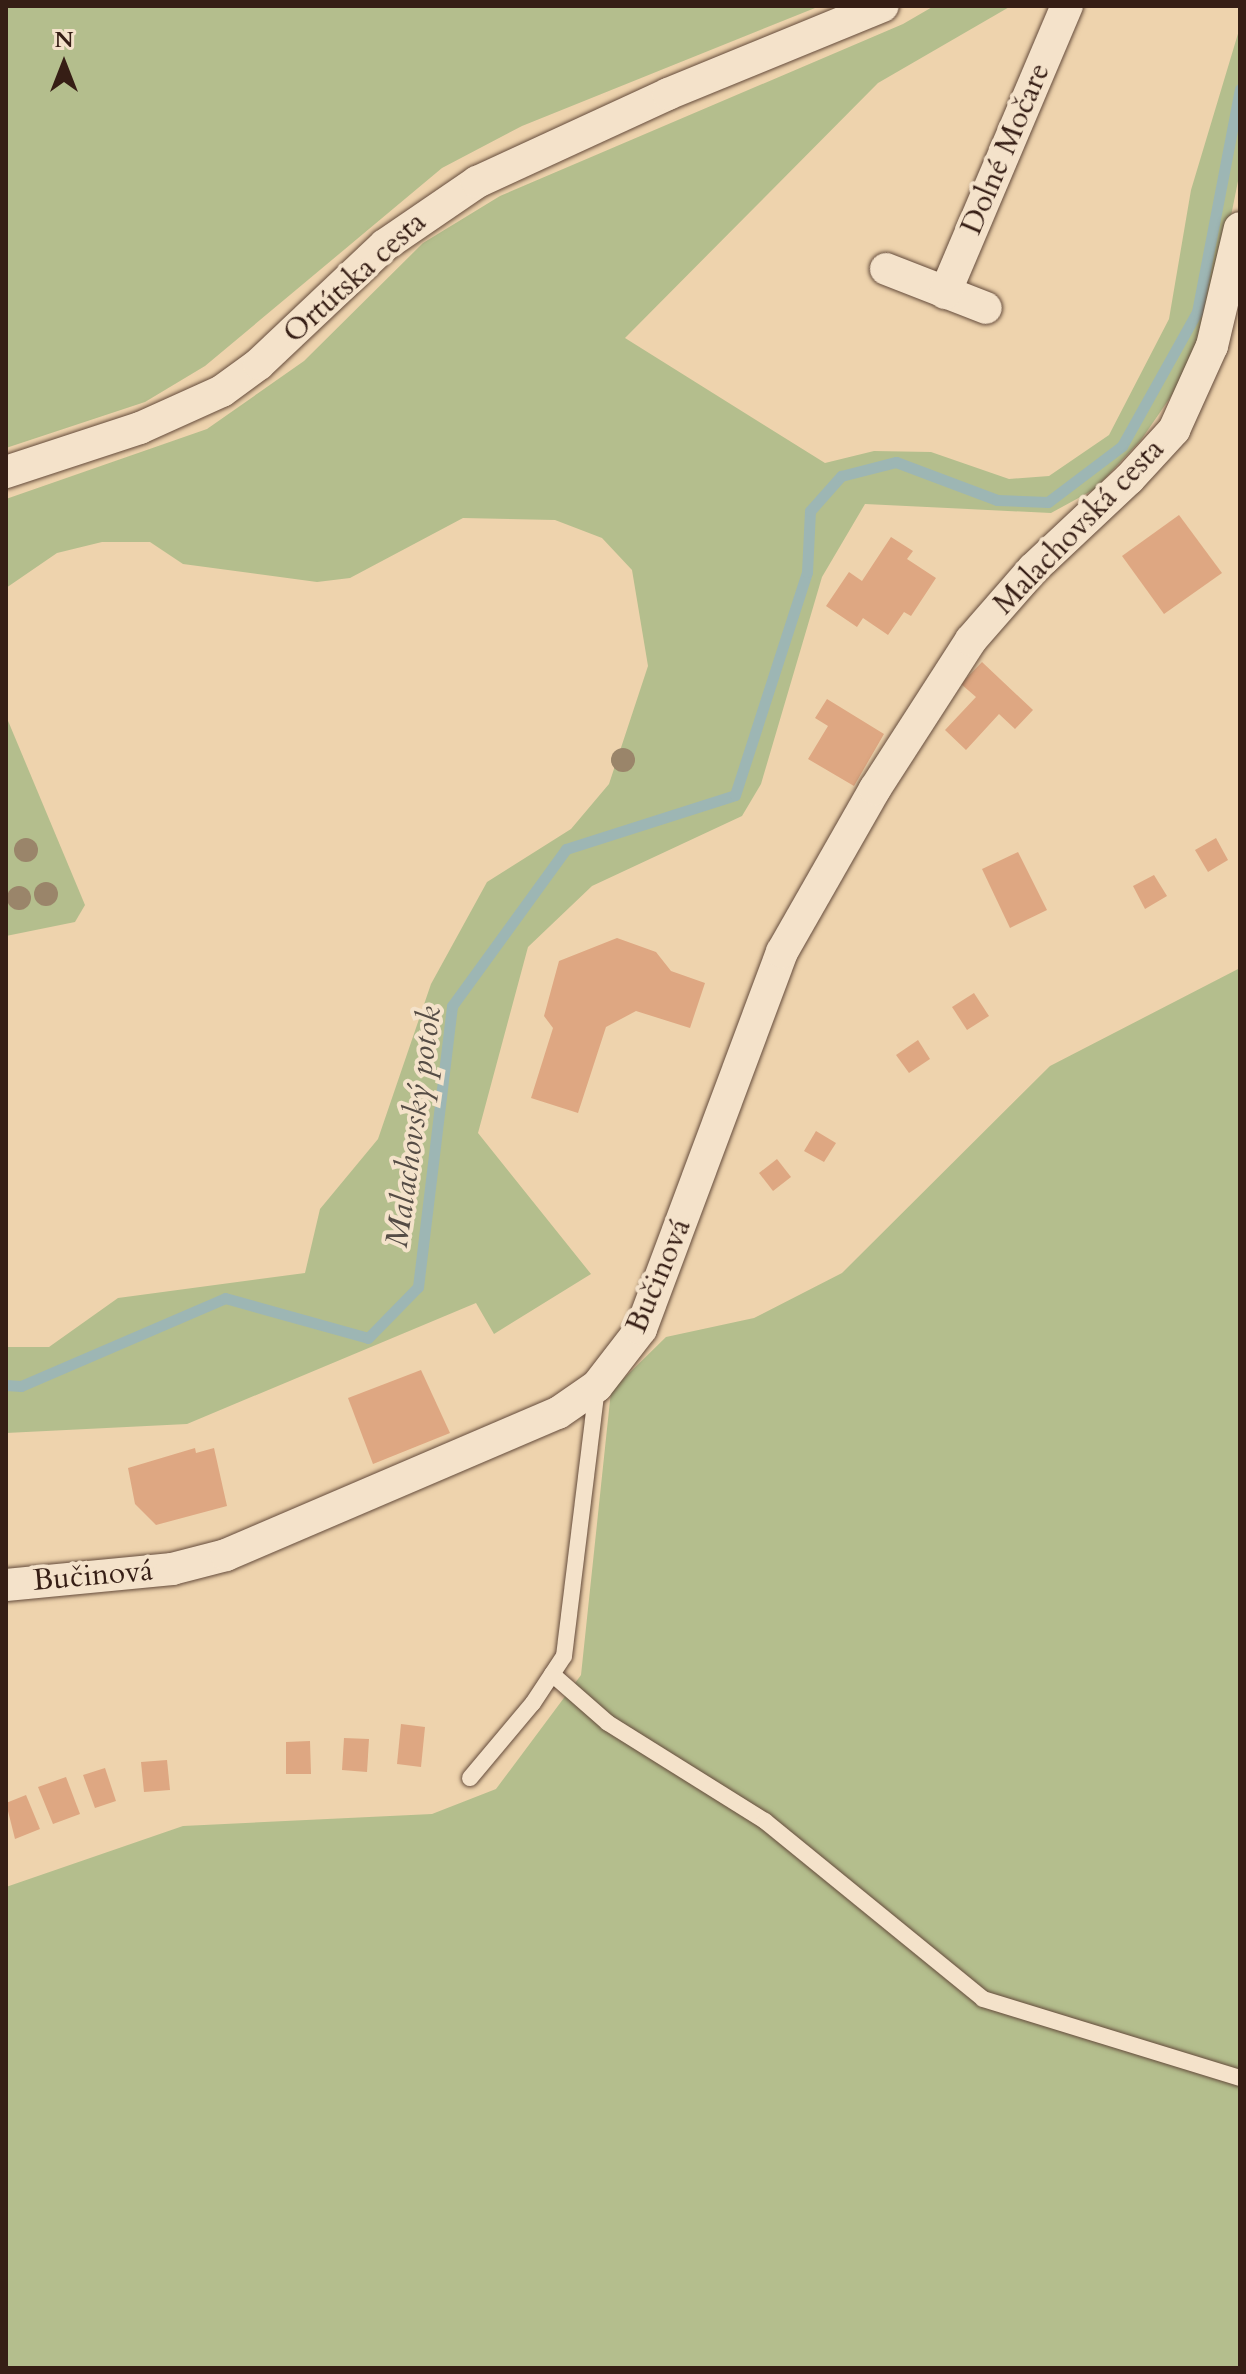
<!DOCTYPE html>
<html>
<head>
<meta charset="utf-8">
<style>
	body { margin:0 }
	#map { position:relative; width:1246px; height:2374px; overflow:hidden; background:#eed3ad; font-family:Cardo,serif }
	div>[style] { position:absolute }
	.green>* { inset:0; background:#b4be8d }
	.stream>* { height:11px; margin:-5.5px; padding:0 5.5px; transform-origin:5.5px; border-radius:5.5px; background:#9db6b4 }
	.building>* { inset:0; background:#dea782 }
	.roads { filter:drop-shadow(0 0 2px #644b3b) drop-shadow(0 0 2px #644b3b) }
	.service>* { height:16px; margin:-8px; padding:0 8px; transform-origin:8px; border-radius:8px; background:#f4e2ca }
	.minor>* { height:32px; margin:-16px; padding:0 16px; transform-origin:16px; border-radius:16px; background:#f4e2ca }
	.trees>* { width:24px; height:24px; margin:-12px; border-radius:50%; background:#9a856a }
	span { translate:-50% -50%; white-space:nowrap; text-align:center; line-height:1.15; -webkit-text-stroke:8px #f4e2ca; paint-order:stroke }
	.street-label { font-size:30px; color:#361e15 }
	.water-label { font-size:32px; color:#554c45; font-style:italic }
	.frame { position:absolute; inset:0; border:8px solid #361e15; pointer-events:none }
	.north { position:absolute; left:24px; top:24px; width:80px; height:80px; -webkit-text-stroke:6px #f4e2ca; paint-order:stroke; rotate:0deg; font-size:22px; font-weight:700; line-height:32px; text-align:center; color:#361e15 }
	.north::after { content:''; display:block; margin:auto; width:28px; height:36px; background:#361e15; clip-path:polygon(50% 0,100% 100%,50% 72%,0 100%) }
</style>
</head>
<body>
<div id="map">
	<div class="green">
		<i style="clip-path:polygon(6px 6px,820px 6px,522px 126px,442px 168px,205px 366px,145px 402px,6px 448px)"></i>
		<i style="clip-path:polygon(934px 6px,1011px 6px,878px 83px,625px 338px,825px 463px,874px 451px,931px 452px,1009px 479px,1049px 476px,1109px 435px,1169px 319px,1191px 190px,1240px 27px,1240px 171px,1220px 271px,1185px 376px,1141px 440px,1095px 489px,1051px 513px,865px 504px,822px 577px,761px 784px,742px 816px,592px 886px,528px 947px,478px 1133px,591px 1274px,494px 1334px,476px 1303px,187px 1424px,6px 1433px,6px 1347px,49px 1347px,118px 1298px,305px 1273px,320px 1209px,378px 1139px,431px 984px,487px 882px,571px 829px,609px 784px,648px 666px,632px 570px,602px 538px,555px 520px,463px 518px,350px 578px,317px 582px,183px 564px,150px 542px,102px 542px,57px 553px,6px 588px,6px 499px,207px 429px,304px 361px,423px 243px,500px 196px,903px 24px)"></i>
		<i style="clip-path:polygon(6px 716px,85px 905px,75px 922px,6px 936px)"></i>
		<i style="clip-path:polygon(1240px 968px,1240px 2368px,6px 2368px,6px 1887px,183px 1826px,432px 1814px,496px 1789px,581px 1675px,611px 1391px,666px 1337px,754px 1318px,842px 1273px,1050px 1066px)"></i>
	</div>
	<div class="stream">
		<i style="left:6px;top:1385px;width:15px;rotate:4deg"></i>
		<i style="left:21px;top:1386px;width:222px;rotate:-23.3deg"></i>
		<i style="left:225px;top:1298px;width:148px;rotate:15.6deg"></i>
		<i style="left:368px;top:1338px;width:71px;rotate:-45.6deg"></i>
		<i style="left:418px;top:1287px;width:283px;rotate:-83.1deg"></i>
		<i style="left:452px;top:1006px;width:194px;rotate:-54deg"></i>
		<i style="left:566px;top:849px;width:177px;rotate:-17.7deg"></i>
		<i style="left:735px;top:795px;width:234px;rotate:-72.1deg"></i>
		<i style="left:807px;top:572px;width:61px;rotate:-87.2deg"></i>
		<i style="left:810px;top:511px;width:47px;rotate:-48.5deg"></i>
		<i style="left:841px;top:476px;width:57px;rotate:-14.3deg"></i>
		<i style="left:896px;top:462px;width:108px;rotate:20.6deg"></i>
		<i style="left:997px;top:500px;width:51px;rotate:2.2deg"></i>
		<i style="left:1048px;top:502px;width:93px;rotate:-37.1deg"></i>
		<i style="left:1122px;top:446px;width:154px;rotate:-60.8deg"></i>
		<i style="left:1197px;top:312px;width:227px;rotate:-79.1deg"></i>
	</div>
	<div class="building">
		<i style="clip-path:polygon(1179px 515px,1222px 573px,1164px 614px,1122px 556px)"></i>
		<i style="clip-path:polygon(891px 537px,913px 551px,907px 559px,936px 578px,911px 616px,904px 612px,888px 635px,863px 618px,857px 627px,826px 606px,849px 572px,862px 581px)"></i>
		<i style="clip-path:polygon(982px 662px,1033px 710px,1015px 729px,999px 714px,966px 750px,945px 730px,976px 697px,961px 684px)"></i>
		<i style="clip-path:polygon(827px 699px,884px 734px,854px 786px,808px 759px,828px 726px,815px 718px)"></i>
		<i style="clip-path:polygon(1216px 838px,1228px 860px,1208px 872px,1195px 850px)"></i>
		<i style="clip-path:polygon(1018px 852px,1047px 910px,1010px 928px,982px 869px)"></i>
		<i style="clip-path:polygon(1154px 875px,1167px 896px,1145px 909px,1133px 886px)"></i>
		<i style="clip-path:polygon(617px 938px,656px 952px,671px 971px,705px 983px,690px 1028px,636px 1011px,606px 1027px,578px 1113px,531px 1098px,553px 1028px,544px 1016px,559px 961px)"></i>
		<i style="clip-path:polygon(974px 993px,989px 1016px,967px 1030px,952px 1007px)"></i>
		<i style="clip-path:polygon(918px 1040px,930px 1059px,909px 1073px,896px 1055px)"></i>
		<i style="clip-path:polygon(816px 1131px,836px 1143px,824px 1162px,804px 1151px)"></i>
		<i style="clip-path:polygon(777px 1159px,791px 1177px,773px 1191px,759px 1173px)"></i>
		<i style="clip-path:polygon(421px 1370px,450px 1433px,373px 1464px,348px 1398px)"></i>
		<i style="clip-path:polygon(195px 1448px,196px 1453px,214px 1448px,227px 1506px,156px 1525px,135px 1504px,128px 1468px)"></i>
		<i style="clip-path:polygon(401px 1724px,425px 1727px,421px 1767px,397px 1764px)"></i>
		<i style="clip-path:polygon(344px 1738px,369px 1739px,367px 1772px,342px 1770px)"></i>
		<i style="clip-path:polygon(310px 1741px,311px 1774px,286px 1774px,286px 1742px)"></i>
		<i style="clip-path:polygon(167px 1760px,170px 1790px,144px 1792px,141px 1762px)"></i>
		<i style="clip-path:polygon(105px 1768px,116px 1801px,95px 1808px,83px 1775px)"></i>
		<i style="clip-path:polygon(66px 1777px,80px 1814px,53px 1824px,38px 1787px)"></i>
		<i style="clip-path:polygon(26px 1795px,40px 1829px,15px 1839px,6px 1803px)"></i>
	</div>
	<div class="roads">
		<div class="service">
			<i style="left:552px;top:1674px;width:74px;rotate:41.2deg"></i>
			<i style="left:608px;top:1723px;width:185px;rotate:32deg"></i>
			<i style="left:765px;top:1821px;width:281px;rotate:39.2deg"></i>
			<i style="left:983px;top:1999px;width:269px;rotate:17.1deg"></i>
			<i style="left:470px;top:1778px;width:98px;rotate:-50deg"></i>
			<i style="left:533px;top:1703px;width:56px;rotate:-56.6deg"></i>
			<i style="left:564px;top:1656px;width:271px;rotate:-83deg"></i>
		</div>
		<div class="minor">
			<i style="left:886px;top:269px;width:107px;rotate:21.3deg"></i>
			<i style="left:945px;top:293px;width:312px;rotate:-67deg"></i>
			<i style="left:6px;top:472px;width:141px;rotate:-18.2deg"></i>
			<i style="left:140px;top:428px;width:90px;rotate:-24.3deg"></i>
			<i style="left:222px;top:391px;width:46px;rotate:-36.1deg"></i>
			<i style="left:259px;top:364px;width:173px;rotate:-43.4deg"></i>
			<i style="left:385px;top:245px;width:112px;rotate:-34.4deg"></i>
			<i style="left:477px;top:182px;width:210px;rotate:-24.7deg"></i>
			<i style="left:668px;top:94px;width:232px;rotate:-22.3deg"></i>
			<i style="left:6px;top:1585px;width:167px;rotate:-5.5deg"></i>
			<i style="left:172px;top:1569px;width:56px;rotate:-14.5deg"></i>
			<i style="left:226px;top:1555px;width:361px;rotate:-23.2deg"></i>
			<i style="left:558px;top:1413px;width:47px;rotate:-34.7deg"></i>
			<i style="left:597px;top:1386px;width:72px;rotate:-52.3deg"></i>
			<i style="left:641px;top:1329px;width:403px;rotate:-69.5deg"></i>
			<i style="left:782px;top:952px;width:188px;rotate:-60.3deg"></i>
			<i style="left:875px;top:789px;width:177px;rotate:-57.2deg"></i>
			<i style="left:971px;top:640px;width:94px;rotate:-48.9deg"></i>
			<i style="left:1033px;top:569px;width:132px;rotate:-43.2deg"></i>
			<i style="left:1129px;top:479px;width:67px;rotate:-47.4deg"></i>
			<i style="left:1174px;top:430px;width:92px;rotate:-65.7deg"></i>
			<i style="left:1212px;top:346px;width:121px;rotate:-76.7deg"></i>
		</div>
	</div>
	<div class="trees">
		<i style="left:623px;top:760px"></i>
		<i style="left:26px;top:850px"></i>
		<i style="left:46px;top:894px"></i>
		<i style="left:19px;top:898px"></i>
	</div>
	<div class="street-label">
		<span style="left:1006px;top:149px;rotate:-67deg">Dolné Močare</span>
		<span style="left:355px;top:278px;rotate:-42deg">Ortútska cesta</span>
		<span style="left:1079px;top:527px;rotate:-46deg">Malachovská cesta</span>
		<span style="left:659px;top:1276px;rotate:-67deg">Bučinová</span>
		<span style="left:93px;top:1576px;rotate:-5deg">Bučinová</span>
	</div>
	<div class="water-label">
		<span style="left:414px;top:1127px;rotate:-82deg">Malachovský potok</span>
	</div>
	<div class="frame"></div>
	<div class="north">N</div>
</div>
</body>
</html>
